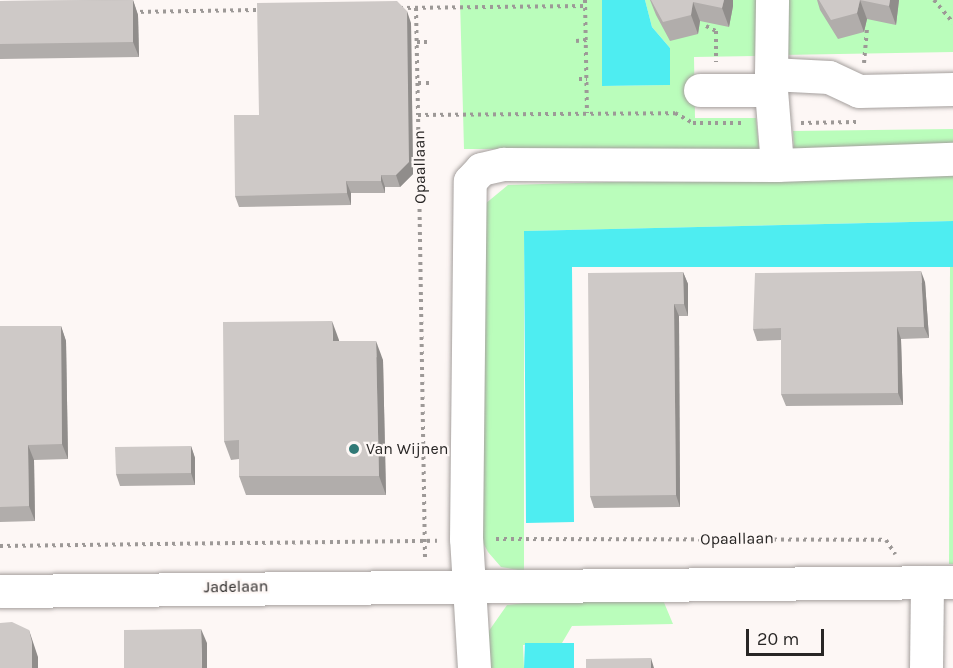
<!DOCTYPE html>
<html>
<head>
<meta charset="utf-8">
<style>
	body { margin:0 }
	#map { position:relative; width:953px; height:668px; overflow:hidden; background:#fdf7f5; font-family:Karla,sans-serif }
	div>[style] { position:absolute }
	.green>* { inset:0; background:#bafdbb }
	.water>* { inset:0; background:#4eedf1 }
	.path>* { height:4px; margin-top:-2px; transform-origin:0; background:repeating-linear-gradient(90deg,#9d9997 0 3px,transparent 0 7.5px) }
	.roads { filter:drop-shadow(0 0 2px #a49f9d) drop-shadow(0 0 2px #a49f9d) }
	.minor>* { height:33px; margin:-16.5px; padding:0 16.5px; transform-origin:16.5px; border-radius:16.5px; background:#fff }
	.wall>* { inset:0; background:#b1adab }
	.shaded-wall>* { inset:0; background:#908d8b }
	.building>* { inset:0; background:#cec9c7 }
	.dots>* { width:16px; height:16px; translate:-50% -50%; box-sizing:border-box; border:3px solid #fdf7f5; border-radius:50% }
	span { translate:-50% -50%; white-space:nowrap; text-align:center; line-height:1.15; -webkit-text-stroke:4.5px #fdf7f5; paint-order:stroke }
	.street-label { font-size:16px; color:#282625 }
	.poi-label { font-size:16px; color:#282625 }
	.left { translate:0 -50%; text-align:left }
	.scale { position:absolute; left:746px; top:629px; width:78px; height:27px; box-sizing:border-box; border:3px solid #282625; border-top:0; padding-left:8px; font-size:18px; line-height:21px; white-space:nowrap; color:#282625; -webkit-text-stroke:4px #fdf7f5; paint-order:stroke }
</style>
</head>
<body>
<div id="map">
	<div class="green">
		<i style="clip-path:polygon(460px 0,602px 0,603px 86px,670px 85px,670px 48px,652px 27px,645px 0,763px 0,755px 56px,694px 57px,695px 118px,756px 118px,759px 149px,464px 149px)"></i>
		<i style="clip-path:polygon(781px 0,953px 0,953px 52px,782px 55px)"></i>
		<i style="clip-path:polygon(953px 129px,953px 150px,794px 150px,793px 131px)"></i>
		<i style="clip-path:polygon(953px 172px,953px 221px,524px 231px,524px 571px,501px 567px,488px 552px,482px 541px,485px 204px,508px 185px)"></i>
		<i style="clip-path:polygon(950px 267px,953px 267px,953px 564px,949px 564px)"></i>
		<i style="clip-path:polygon(564px 598px,663px 600px,673px 624px,572px 626px,562px 643px,523px 645px,524px 668px,488px 668px,486px 635px,507px 605px)"></i>
	</div>
	<div class="water">
		<i style="clip-path:polygon(602px 0,645px 0,652px 27px,670px 48px,670px 85px,602px 86px)"></i>
		<i style="clip-path:polygon(953px 221px,953px 267px,572px 267px,574px 522px,526px 523px,524px 231px)"></i>
		<i style="clip-path:polygon(525px 643px,574px 643px,574px 668px,524px 668px)"></i>
	</div>
	<div class="path">
		<i style="left:585px;top:0;width:113px;rotate:89deg"></i>
		<i style="left:934px;top:0;width:30px;rotate:50deg"></i>
		<i style="left:400px;top:8px;width:186px;rotate:-0.6deg"></i>
		<i style="left:416px;top:8px;width:107px;rotate:88.9deg"></i>
		<i style="left:133px;top:12px;width:128px;rotate:-0.9deg"></i>
		<i style="left:706px;top:26px;width:11px;rotate:27deg"></i>
		<i style="left:716px;top:31px;width:31px;rotate:90deg"></i>
		<i style="left:576px;top:41px;width:11px;rotate:-5deg"></i>
		<i style="left:417px;top:42px;width:11px"></i>
		<i style="left:864px;top:63px;width:35px;rotate:-85deg"></i>
		<i style="left:579px;top:79px;width:8px"></i>
		<i style="left:418px;top:83px;width:11px"></i>
		<i style="left:801px;top:123px;width:55px;rotate:-1deg"></i>
		<i style="left:496px;top:539px;width:390px;rotate:0.1deg"></i>
		<i style="left:886px;top:540px;width:17px;rotate:57deg"></i>
		<i style="left:0;top:546px;width:437px;rotate:-0.7deg"></i>
		<i style="left:425px;top:557px;width:442px;rotate:-90.9deg"></i>
		<i style="left:418px;top:115px;width:257px;rotate:-0.4deg"></i>
		<i style="left:675px;top:113px;width:21px;rotate:29deg"></i>
		<i style="left:693px;top:123px;width:52px"></i>
	</div>
	<div class="roads">
		<div class="minor">
			<i style="left:771px;top:74px;width:74px;rotate:-89.2deg"></i>
			<i style="left:700px;top:90px;width:71px"></i>
			<i style="left:771px;top:90px;width:16px;rotate:-90deg"></i>
			<i style="left:771px;top:74px;width:58px;rotate:3deg"></i>
			<i style="left:829px;top:77px;width:33px;rotate:25deg"></i>
			<i style="left:859px;top:91px;width:94px;rotate:-1.2deg"></i>
			<i style="left:771px;top:90px;width:75px;rotate:85.4deg"></i>
			<i style="left:0;top:591px;width:953px;rotate:-0.54deg"></i>
			<i style="left:474px;top:668px;width:129px;rotate:-93.5deg"></i>
			<i style="left:466px;top:539px;width:358px;rotate:-89.4deg"></i>
			<i style="left:470px;top:181px;width:16px;rotate:-47deg"></i>
			<i style="left:481px;top:169px;width:23px;rotate:-13deg"></i>
			<i style="left:503px;top:164px;width:274px;rotate:0.2deg"></i>
			<i style="left:777px;top:165px;width:176px;rotate:-2deg"></i>
			<i style="left:926px;top:668px;width:86px;rotate:-89.3deg"></i>
		</div>
	</div>
	<div class="wall">
		<i style="clip-path:polygon(133px 0,138px 15px,139px 57px,0 59px,0 1px)"></i>
		<i style="clip-path:polygon(650px 0,733px 0,733px 6px,729px 27px,700px 21px,698px 34px,670px 41px,656px 15px)"></i>
		<i style="clip-path:polygon(817px 0,899px 0,896px 25px,867px 19px,864px 32px,838px 39px,820px 10px)"></i>
		<i style="clip-path:polygon(411px 23px,413px 174px,400px 187px,385px 187px,385px 193px,351px 193px,351px 205px,239px 207px,235px 196px,259px 115px)"></i>
		<i style="clip-path:polygon(683px 272px,688px 284px,688px 316px,679px 316px,680px 507px,594px 508px,590px 496px)"></i>
		<i style="clip-path:polygon(925px 282px,929px 338px,901px 339px,903px 405px,786px 406px,781px 394px,781px 340px,757px 341px,753px 329px)"></i>
		<i style="clip-path:polygon(0 326px,61px 326px,66px 341px,68px 459px,34px 460px,35px 521px,0 522px)"></i>
		<i style="clip-path:polygon(339px 340px,339px 341px,383px 360px,386px 495px,246px 495px,239px 476px,239px 459px,231px 460px,224px 441px)"></i>
		<i style="clip-path:polygon(191px 446px,195px 458px,195px 485px,120px 486px,116px 474px)"></i>
	</div>
	<div class="shaded-wall">
		<i style="clip-path:polygon(133px 0,138px 15px,139px 57px,133px 42px)"></i>
		<i style="clip-path:polygon(724px 0,733px 0,733px 6px,729px 27px,722px 8px)"></i>
		<i style="clip-path:polygon(860px 0,867px 19px,864px 32px,857px 13px)"></i>
		<i style="clip-path:polygon(890px 0,899px 0,896px 25px,889px 6px)"></i>
		<i style="clip-path:polygon(693px 2px,700px 21px,698px 34px,691px 15px)"></i>
		<i style="clip-path:polygon(407px 11px,411px 23px,413px 174px,400px 187px,396px 175px)"></i>
		<i style="clip-path:polygon(381px 175px,385px 187px,385px 193px,381px 181px)"></i>
		<i style="clip-path:polygon(346px 181px,351px 193px,351px 205px,347px 193px)"></i>
		<i style="clip-path:polygon(921px 271px,925px 282px,929px 338px,924px 327px)"></i>
		<i style="clip-path:polygon(683px 272px,688px 284px,688px 316px,684px 304px)"></i>
		<i style="clip-path:polygon(674px 304px,679px 316px,680px 507px,676px 495px)"></i>
		<i style="clip-path:polygon(332px 321px,339px 340px,340px 360px,333px 341px)"></i>
		<i style="clip-path:polygon(61px 326px,66px 341px,68px 459px,62px 444px)"></i>
		<i style="clip-path:polygon(897px 327px,901px 339px,903px 405px,898px 393px)"></i>
		<i style="clip-path:polygon(376px 341px,383px 360px,386px 495px,379px 476px)"></i>
		<i style="clip-path:polygon(28px 445px,34px 460px,35px 521px,29px 506px)"></i>
		<i style="clip-path:polygon(191px 446px,195px 458px,195px 485px,191px 473px)"></i>
		<i style="clip-path:polygon(201px 629px,207px 643px,207px 668px,202px 668px)"></i>
		<i style="clip-path:polygon(29px 630px,38px 657px,38px 668px,32px 668px)"></i>
		<i style="clip-path:polygon(651px 658px,654px 668px,651px 668px)"></i>
	</div>
	<div class="building">
		<i style="clip-path:polygon(133px 0,133px 42px,0 44px,0 1px)"></i>
		<i style="clip-path:polygon(651px 0,724px 0,722px 8px,693px 2px,691px 15px,663px 22px)"></i>
		<i style="clip-path:polygon(819px 0,890px 0,889px 6px,860px 0,857px 13px,831px 20px)"></i>
		<i style="clip-path:polygon(397px 1px,407px 11px,409px 162px,396px 175px,381px 175px,381px 181px,346px 181px,347px 193px,235px 196px,234px 115px,259px 115px,257px 3px)"></i>
		<i style="clip-path:polygon(921px 271px,924px 327px,897px 327px,898px 393px,781px 394px,781px 328px,753px 329px,755px 273px)"></i>
		<i style="clip-path:polygon(683px 272px,684px 304px,674px 304px,676px 495px,590px 496px,588px 273px)"></i>
		<i style="clip-path:polygon(332px 321px,333px 341px,376px 341px,379px 476px,239px 476px,239px 440px,224px 441px,223px 322px)"></i>
		<i style="clip-path:polygon(0 326px,61px 326px,62px 444px,28px 445px,29px 506px,0 507px)"></i>
		<i style="clip-path:polygon(191px 446px,191px 473px,116px 474px,115px 447px)"></i>
		<i style="clip-path:polygon(12px 622px,29px 630px,32px 642px,32px 668px,0 668px,0 623px)"></i>
		<i style="clip-path:polygon(201px 629px,202px 668px,124px 668px,124px 630px)"></i>
		<i style="clip-path:polygon(651px 658px,651px 668px,586px 668px,586px 659px)"></i>
	</div>
	<div class="dots">
		<i style="left:354px;top:449px;background:#317976"></i>
	</div>
	<div class="street-label">
		<span style="left:420px;top:167px;rotate:-91deg">Opaallaan</span>
		<span style="left:737px;top:539px;rotate:-1deg">Opaallaan</span>
		<span style="left:236px;top:587px;rotate:-1deg">Jadelaan</span>
	</div>
	<div class="poi-label">
		<span class="left" style="left:366px;top:449px">Van Wijnen</span>
	</div>
	<div class="scale">20 m</div>
</div>
</body>
</html>
